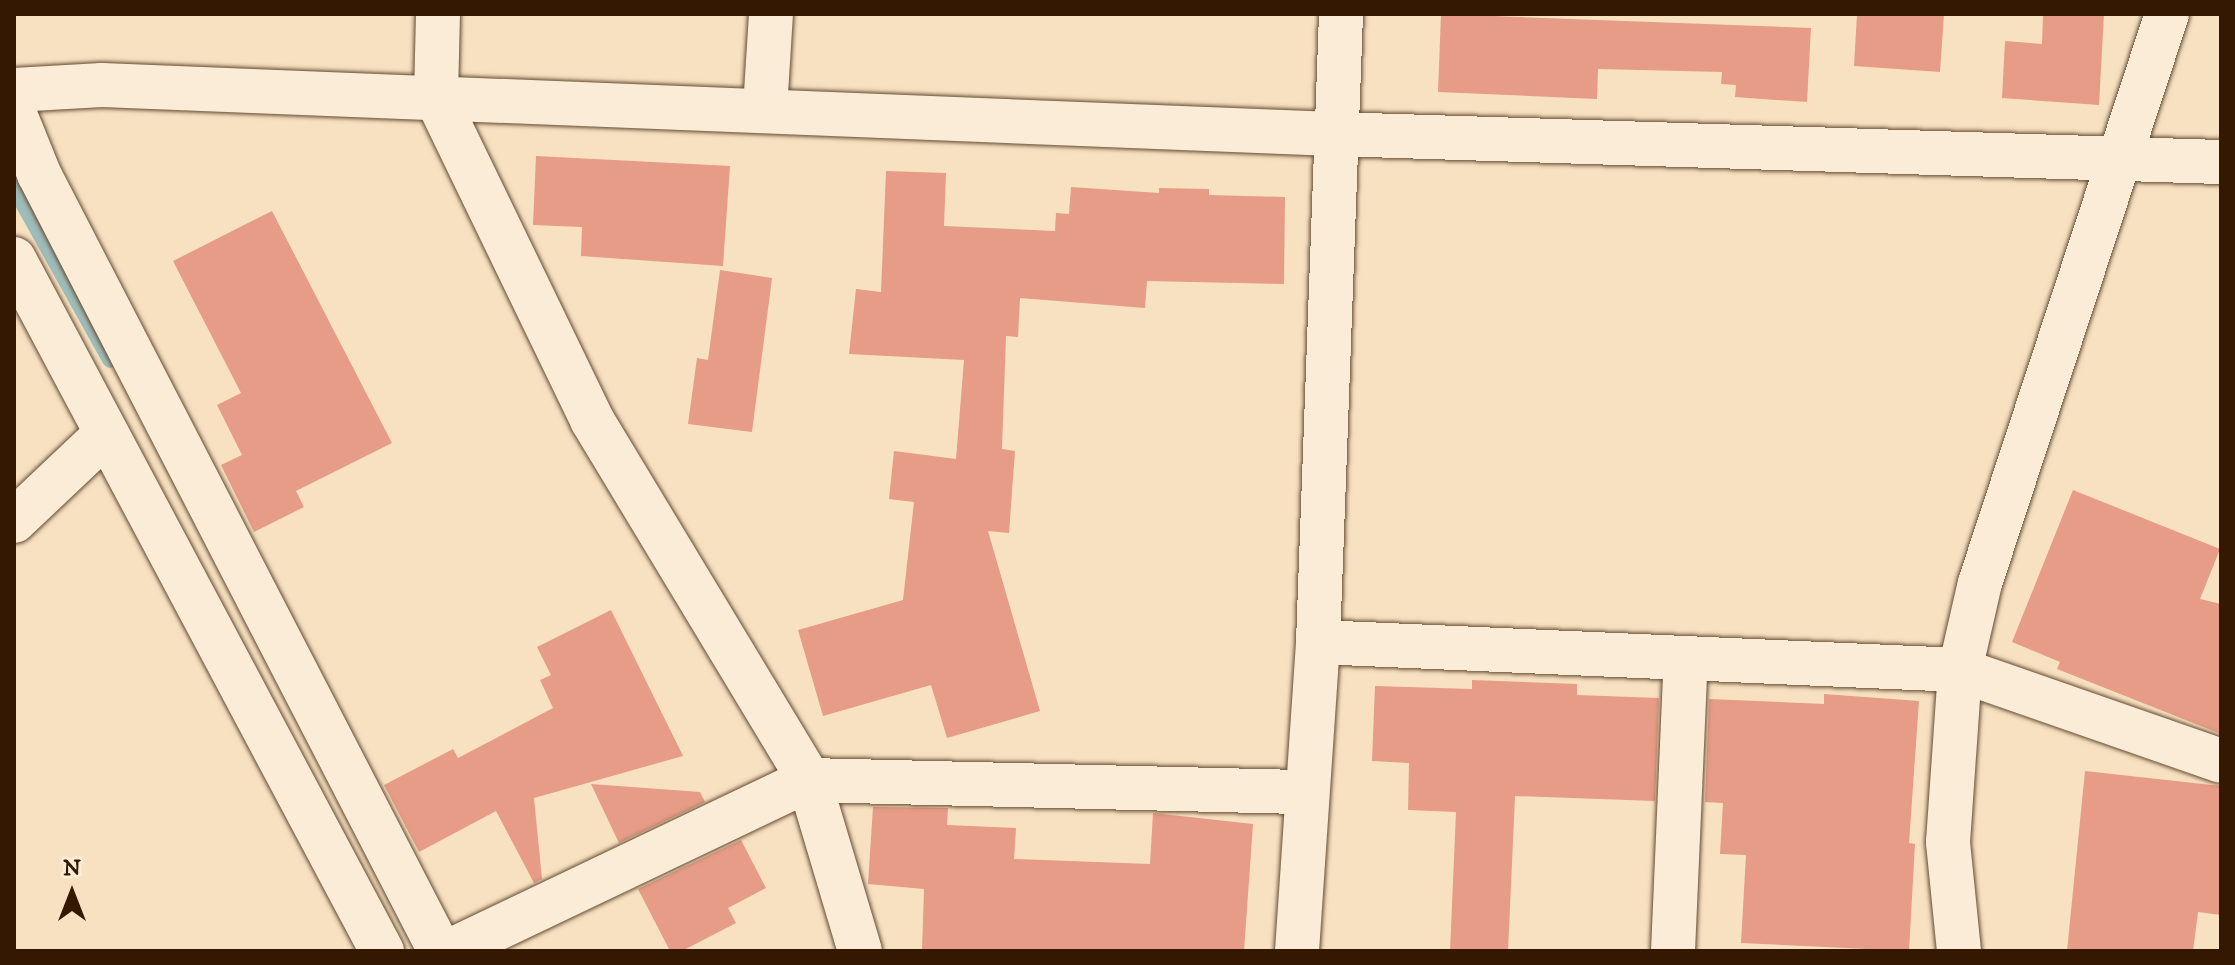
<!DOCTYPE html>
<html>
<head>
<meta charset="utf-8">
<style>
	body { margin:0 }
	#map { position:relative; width:2235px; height:965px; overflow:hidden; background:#f7e1c1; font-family:"IM FELL DW Pica",serif }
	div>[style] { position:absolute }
	.stream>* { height:18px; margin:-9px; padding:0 9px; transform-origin:9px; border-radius:9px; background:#9ebcb9 }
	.building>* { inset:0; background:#e69c86 }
	.roads { filter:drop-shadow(0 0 2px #654a31) drop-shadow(0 0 2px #654a31) }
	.minor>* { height:44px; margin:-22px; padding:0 22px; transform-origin:22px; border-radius:22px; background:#faecd7 }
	span { translate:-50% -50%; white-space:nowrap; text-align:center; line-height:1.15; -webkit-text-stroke:6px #faecd7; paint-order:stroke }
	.frame { position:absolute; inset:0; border:16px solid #341801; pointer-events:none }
	.north { position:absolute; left:32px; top:853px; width:80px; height:80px; -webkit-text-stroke:6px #faecd7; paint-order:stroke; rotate:0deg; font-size:22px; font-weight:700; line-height:32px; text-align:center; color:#341801 }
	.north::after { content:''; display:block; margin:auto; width:28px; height:36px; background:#341801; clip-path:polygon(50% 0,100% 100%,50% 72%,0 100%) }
</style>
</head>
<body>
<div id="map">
	<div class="stream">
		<i style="left:14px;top:185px;width:199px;rotate:60.9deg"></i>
	</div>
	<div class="building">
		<i style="clip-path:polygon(1441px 14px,1811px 28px,1807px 102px,1735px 97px,1736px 85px,1721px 84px,1722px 72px,1598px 69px,1597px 99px,1438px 92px)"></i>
		<i style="clip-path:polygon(1857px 14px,1944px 14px,1940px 72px,1854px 66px)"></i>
		<i style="clip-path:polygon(2043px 14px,2104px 14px,2099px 105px,2002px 98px,2005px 41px,2042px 44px)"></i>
		<i style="clip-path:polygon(536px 156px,730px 166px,723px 266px,581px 256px,582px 227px,533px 225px)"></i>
		<i style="clip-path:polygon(886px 171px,946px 173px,944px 226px,1055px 231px,1056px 213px,1069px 214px,1071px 187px,1159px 193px,1159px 188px,1209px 189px,1209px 195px,1285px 197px,1284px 284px,1147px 281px,1145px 308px,1020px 298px,1018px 337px,1006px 336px,1002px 449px,1015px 451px,1009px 533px,988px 531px,1040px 711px,947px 738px,931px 685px,823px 716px,798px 630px,903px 600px,914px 502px,889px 499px,894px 451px,956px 459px,964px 360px,849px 354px,856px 289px,881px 292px)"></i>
		<i style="clip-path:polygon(272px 211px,392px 443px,296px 491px,304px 507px,254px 532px,221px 465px,242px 455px,217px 405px,241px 393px,173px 261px)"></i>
		<i style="clip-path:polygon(720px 270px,772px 278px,752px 432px,688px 424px,697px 358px,708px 360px)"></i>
		<i style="clip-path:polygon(2073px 490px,2220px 549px,2200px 599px,2221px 604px,2221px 734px,2057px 669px,2060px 662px,2012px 642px)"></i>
		<i style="clip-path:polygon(611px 610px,683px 756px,534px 798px,542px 879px,534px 883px,496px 811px,419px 852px,384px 785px,453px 749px,458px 758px,553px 708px,540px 680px,551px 675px,537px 647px)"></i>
		<i style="clip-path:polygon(1472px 680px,1577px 684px,1577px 695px,1659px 698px,1655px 801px,1515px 796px,1508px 951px,1450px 951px,1456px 812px,1408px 810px,1409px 763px,1372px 761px,1375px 686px,1472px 689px)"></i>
		<i style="clip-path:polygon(1824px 694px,1919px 701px,1909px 843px,1915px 844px,1909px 951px,1741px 943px,1746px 855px,1720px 854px,1723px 803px,1705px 802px,1709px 699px,1824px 704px)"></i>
		<i style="clip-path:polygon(2085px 771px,2221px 786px,2221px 915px,2198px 912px,2193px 951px,2067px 951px)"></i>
		<i style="clip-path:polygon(591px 784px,700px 792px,705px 802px,619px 843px)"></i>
		<i style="clip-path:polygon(873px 807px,948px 808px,947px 825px,1016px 828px,1014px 859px,1150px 864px,1153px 813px,1253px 824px,1244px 951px,922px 951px,924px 889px,868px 884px)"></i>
		<i style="clip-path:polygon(741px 840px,766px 888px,728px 908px,736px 923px,682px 951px,670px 951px,638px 889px)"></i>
	</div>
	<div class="roads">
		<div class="minor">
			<i style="left:438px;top:14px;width:83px;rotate:91.4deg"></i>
			<i style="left:436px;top:97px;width:359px;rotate:64.2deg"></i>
			<i style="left:592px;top:420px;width:420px;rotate:58.9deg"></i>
			<i style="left:809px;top:780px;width:178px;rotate:73.4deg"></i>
			<i style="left:14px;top:90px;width:88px;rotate:-3.3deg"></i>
			<i style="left:102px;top:85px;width:1233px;rotate:2.28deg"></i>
			<i style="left:1334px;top:134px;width:887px;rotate:1.81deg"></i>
			<i style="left:765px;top:109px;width:95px;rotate:-86.4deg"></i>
			<i style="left:14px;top:112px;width:67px;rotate:68deg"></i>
			<i style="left:39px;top:174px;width:874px;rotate:62.7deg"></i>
			<i style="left:14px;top:259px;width:784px;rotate:62deg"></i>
			<i style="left:14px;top:521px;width:124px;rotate:-43.4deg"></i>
			<i style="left:1318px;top:642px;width:643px;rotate:2.5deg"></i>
			<i style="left:1960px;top:670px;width:276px;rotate:19.2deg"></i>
			<i style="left:450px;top:951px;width:398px;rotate:-25.5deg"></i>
			<i style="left:809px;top:780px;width:495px;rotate:1.4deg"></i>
			<i style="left:1297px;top:951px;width:310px;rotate:-86.1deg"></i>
			<i style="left:1318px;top:642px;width:628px;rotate:-87.9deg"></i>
			<i style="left:1673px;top:951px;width:292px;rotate:-87.5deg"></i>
			<i style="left:1959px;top:951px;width:110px;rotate:-95.8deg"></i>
			<i style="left:1948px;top:842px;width:172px;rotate:-86deg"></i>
			<i style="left:1960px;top:670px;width:89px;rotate:-77.1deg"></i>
			<i style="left:1980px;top:583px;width:599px;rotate:-71.81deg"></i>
		</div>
	</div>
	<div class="frame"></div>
	<div class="north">N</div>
</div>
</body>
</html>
